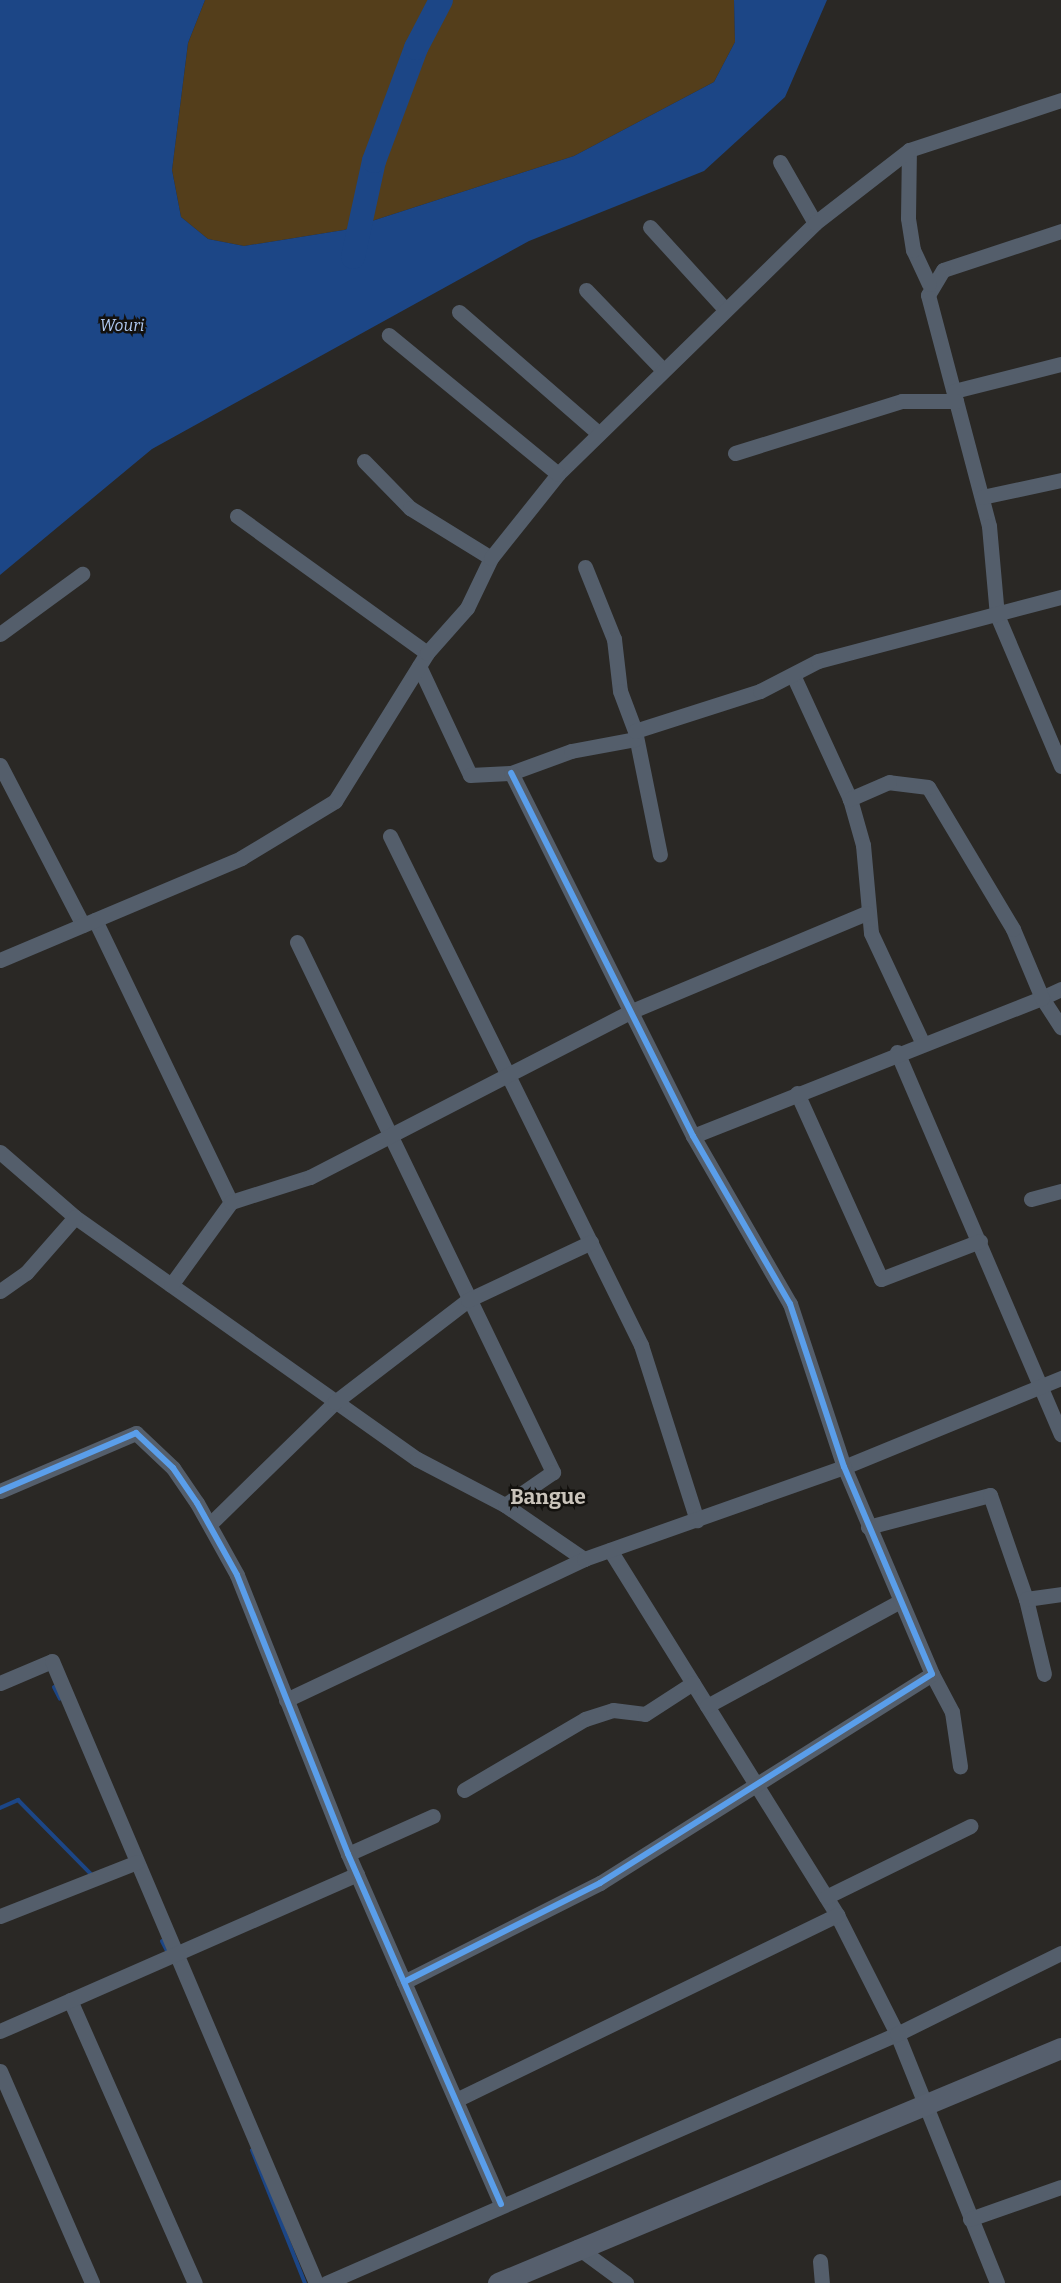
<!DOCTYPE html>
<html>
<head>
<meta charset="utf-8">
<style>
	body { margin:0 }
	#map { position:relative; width:1061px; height:2283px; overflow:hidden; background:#2a2825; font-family:Bitter,serif }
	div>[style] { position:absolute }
	.green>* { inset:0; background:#543e1b }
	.water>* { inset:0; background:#1c4686 }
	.stream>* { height:4px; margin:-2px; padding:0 2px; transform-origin:2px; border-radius:2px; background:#1c4686 }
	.river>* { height:24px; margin:-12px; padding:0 12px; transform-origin:12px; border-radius:12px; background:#1c4686 }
	.street>* { height:15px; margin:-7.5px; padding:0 7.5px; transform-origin:7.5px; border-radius:7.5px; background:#545e6b }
	.secondary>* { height:21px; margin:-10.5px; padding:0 10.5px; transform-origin:10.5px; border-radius:10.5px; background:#565f6d }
	.cycleway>* { height:6px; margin:-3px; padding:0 3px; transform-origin:3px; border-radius:3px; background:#5a9eea }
	span { translate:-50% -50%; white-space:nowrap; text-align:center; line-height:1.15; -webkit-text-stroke:5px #13110e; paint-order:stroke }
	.water-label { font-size:16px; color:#afc8f0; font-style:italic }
	.district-label { font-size:21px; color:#cac4bb; font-weight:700 }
</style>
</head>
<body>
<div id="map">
	<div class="green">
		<i style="clip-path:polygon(205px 0,734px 0,735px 42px,714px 82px,574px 156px,344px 230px,244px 246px,208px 239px,181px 217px,172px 170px,188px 43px)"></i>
	</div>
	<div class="water">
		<i style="clip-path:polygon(0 0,205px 0,188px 43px,172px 170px,181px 217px,208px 239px,244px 246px,344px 230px,574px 156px,714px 82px,735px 42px,734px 0,827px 0,785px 97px,704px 171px,529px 241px,152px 449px,0 575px)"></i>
	</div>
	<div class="stream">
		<i style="left:54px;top:1687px;width:13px;rotate:63deg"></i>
		<i style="left:0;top:1808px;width:20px;rotate:-24deg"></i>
		<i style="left:18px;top:1800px;width:104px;rotate:45.4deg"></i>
		<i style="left:162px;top:1941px;width:13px;rotate:63deg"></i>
		<i style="left:252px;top:2150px;width:143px;rotate:68.3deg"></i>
	</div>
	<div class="river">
		<i style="left:353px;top:257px;width:98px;rotate:-77.7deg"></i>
		<i style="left:374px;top:161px;width:121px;rotate:-69.6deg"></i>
		<i style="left:416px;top:48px;width:54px;rotate:-62.5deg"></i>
	</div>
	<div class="street">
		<i style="left:780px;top:162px;width:70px;rotate:60.2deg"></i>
		<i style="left:650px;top:227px;width:111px;rotate:47.6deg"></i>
		<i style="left:1061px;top:231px;width:124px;rotate:161.7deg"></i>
		<i style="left:943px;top:270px;width:29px;rotate:121deg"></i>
		<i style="left:928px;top:295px;width:239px;rotate:75.2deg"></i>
		<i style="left:989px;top:526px;width:89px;rotate:84.9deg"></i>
		<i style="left:997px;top:615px;width:164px;rotate:67deg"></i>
		<i style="left:929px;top:284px;width:38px;rotate:-115deg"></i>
		<i style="left:913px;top:250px;width:32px;rotate:-99deg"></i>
		<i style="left:908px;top:218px;width:68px;rotate:-89.2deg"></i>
		<i style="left:909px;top:150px;width:160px;rotate:-18.2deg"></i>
		<i style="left:586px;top:290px;width:111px;rotate:46.1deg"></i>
		<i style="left:459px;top:312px;width:184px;rotate:41deg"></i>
		<i style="left:954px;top:391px;width:110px;rotate:-14.2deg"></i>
		<i style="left:735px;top:453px;width:175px;rotate:-17.3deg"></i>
		<i style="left:902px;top:401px;width:54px"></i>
		<i style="left:364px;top:461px;width:66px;rotate:45.6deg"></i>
		<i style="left:410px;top:508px;width:95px;rotate:31.7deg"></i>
		<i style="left:558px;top:474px;width:359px;rotate:-44.3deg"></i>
		<i style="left:815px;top:223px;width:119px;rotate:-37.8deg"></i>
		<i style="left:982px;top:497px;width:81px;rotate:-12.1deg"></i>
		<i style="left:237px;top:516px;width:234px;rotate:35.8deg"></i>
		<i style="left:585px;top:567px;width:78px;rotate:68.1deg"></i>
		<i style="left:614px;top:639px;width:52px;rotate:83.4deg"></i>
		<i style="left:620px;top:691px;width:43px;rotate:69.4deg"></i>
		<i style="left:635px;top:731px;width:126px;rotate:78.6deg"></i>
		<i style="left:0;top:634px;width:102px;rotate:-36.2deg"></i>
		<i style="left:419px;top:666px;width:120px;rotate:64.9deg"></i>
		<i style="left:470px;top:775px;width:41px;rotate:-2.8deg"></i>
		<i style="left:511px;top:773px;width:64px;rotate:-20.1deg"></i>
		<i style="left:571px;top:751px;width:65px;rotate:-10.6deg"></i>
		<i style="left:793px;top:675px;width:136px;rotate:65.3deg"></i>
		<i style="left:850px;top:799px;width:48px;rotate:74.2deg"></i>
		<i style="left:863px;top:845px;width:88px;rotate:84.8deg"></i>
		<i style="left:871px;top:933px;width:120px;rotate:64.9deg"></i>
		<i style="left:635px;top:731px;width:131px;rotate:-17.7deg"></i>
		<i style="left:760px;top:691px;width:65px;rotate:-27.3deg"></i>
		<i style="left:818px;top:661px;width:251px;rotate:-14.8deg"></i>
		<i style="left:0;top:765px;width:180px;rotate:62.6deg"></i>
		<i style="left:390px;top:836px;width:568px;rotate:63.75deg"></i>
		<i style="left:641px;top:1345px;width:184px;rotate:72.3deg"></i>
		<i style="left:95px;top:920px;width:313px;rotate:64.3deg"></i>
		<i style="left:297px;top:942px;width:589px;rotate:64.22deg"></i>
		<i style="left:553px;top:1472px;width:58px;rotate:145.5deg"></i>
		<i style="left:0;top:960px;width:262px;rotate:-22.9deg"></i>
		<i style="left:241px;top:858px;width:110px;rotate:-31.2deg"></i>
		<i style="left:335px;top:801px;width:174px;rotate:-58.1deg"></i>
		<i style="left:427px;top:653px;width:60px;rotate:-48.4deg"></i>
		<i style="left:467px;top:608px;width:55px;rotate:-64.4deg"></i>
		<i style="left:491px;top:558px;width:107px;rotate:-51.4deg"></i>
		<i style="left:558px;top:474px;width:219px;rotate:-140.6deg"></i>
		<i style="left:1061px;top:989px;width:21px;rotate:155deg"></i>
		<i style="left:1042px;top:998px;width:35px;rotate:57deg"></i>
		<i style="left:897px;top:1052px;width:416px;rotate:66.8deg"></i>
		<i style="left:797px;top:1093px;width:204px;rotate:65.7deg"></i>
		<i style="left:881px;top:1279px;width:106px;rotate:-21deg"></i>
		<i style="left:693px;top:1136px;width:375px;rotate:-21.6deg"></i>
		<i style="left:1042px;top:998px;width:75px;rotate:-112.8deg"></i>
		<i style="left:1013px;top:929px;width:165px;rotate:-120.9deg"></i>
		<i style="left:928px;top:787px;width:39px;rotate:-173deg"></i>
		<i style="left:889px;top:782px;width:43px;rotate:156.4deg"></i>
		<i style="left:0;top:1152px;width:99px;rotate:40.9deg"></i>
		<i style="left:75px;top:1217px;width:419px;rotate:35.3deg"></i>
		<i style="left:417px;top:1459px;width:99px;rotate:27.6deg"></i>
		<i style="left:505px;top:1505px;width:96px;rotate:34.4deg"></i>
		<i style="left:1031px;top:1199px;width:31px;rotate:-15deg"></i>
		<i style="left:171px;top:1285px;width:102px;rotate:-54.1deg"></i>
		<i style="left:231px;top:1202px;width:83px;rotate:-17.6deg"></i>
		<i style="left:310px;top:1177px;width:362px;rotate:-27.3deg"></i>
		<i style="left:632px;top:1011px;width:254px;rotate:-22.7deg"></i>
		<i style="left:0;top:1291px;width:32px;rotate:-35deg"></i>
		<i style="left:26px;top:1273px;width:74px;rotate:-48.8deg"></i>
		<i style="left:0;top:1491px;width:148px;rotate:-23.1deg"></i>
		<i style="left:136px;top:1433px;width:51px;rotate:43.4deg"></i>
		<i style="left:173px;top:1468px;width:42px;rotate:55.6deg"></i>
		<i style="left:197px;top:1503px;width:82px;rotate:60.9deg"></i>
		<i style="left:237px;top:1575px;width:300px;rotate:68.3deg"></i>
		<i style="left:348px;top:1854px;width:382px;rotate:66.4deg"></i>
		<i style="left:210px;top:1524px;width:175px;rotate:-44.3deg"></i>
		<i style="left:335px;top:1402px;width:168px;rotate:-37.5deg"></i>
		<i style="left:468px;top:1300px;width:136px;rotate:-25.2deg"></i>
		<i style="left:868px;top:1527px;width:126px;rotate:-14.7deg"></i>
		<i style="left:990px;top:1495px;width:110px;rotate:70.9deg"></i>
		<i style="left:1026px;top:1599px;width:77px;rotate:76.5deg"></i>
		<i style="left:610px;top:1550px;width:430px;rotate:58.1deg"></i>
		<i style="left:837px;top:1915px;width:133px;rotate:63.2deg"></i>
		<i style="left:897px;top:2034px;width:268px;rotate:68.1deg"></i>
		<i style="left:1026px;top:1599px;width:35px;rotate:-8deg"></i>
		<i style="left:932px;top:1674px;width:43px;rotate:62.2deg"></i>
		<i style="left:952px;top:1712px;width:55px;rotate:81.6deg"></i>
		<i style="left:0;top:1683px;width:56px;rotate:-22.9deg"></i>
		<i style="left:52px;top:1661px;width:676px;rotate:67deg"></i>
		<i style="left:286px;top:1700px;width:330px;rotate:-25.3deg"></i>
		<i style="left:584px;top:1559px;width:276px;rotate:-19.5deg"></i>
		<i style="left:844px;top:1467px;width:235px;rotate:-22.3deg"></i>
		<i style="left:707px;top:1706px;width:220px;rotate:-28.5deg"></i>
		<i style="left:464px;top:1790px;width:140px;rotate:-30.4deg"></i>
		<i style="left:585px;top:1719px;width:29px;rotate:-18deg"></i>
		<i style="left:613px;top:1710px;width:32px;rotate:7deg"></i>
		<i style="left:645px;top:1714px;width:57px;rotate:-32.9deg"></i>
		<i style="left:348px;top:1854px;width:93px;rotate:-24.1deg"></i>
		<i style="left:826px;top:1897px;width:161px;rotate:-26.2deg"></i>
		<i style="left:0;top:1916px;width:147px;rotate:-21.5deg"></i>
		<i style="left:404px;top:1982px;width:220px;rotate:-26.8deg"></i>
		<i style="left:600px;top:1883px;width:392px;rotate:-32.2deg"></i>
		<i style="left:932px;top:1674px;width:225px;rotate:-113deg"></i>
		<i style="left:844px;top:1467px;width:172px;rotate:-108.3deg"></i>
		<i style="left:790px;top:1304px;width:194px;rotate:-120deg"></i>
		<i style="left:693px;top:1136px;width:406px;rotate:-116.6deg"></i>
		<i style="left:70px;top:2000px;width:309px;rotate:66.2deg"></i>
		<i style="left:0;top:2031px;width:390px;rotate:-23.7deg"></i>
		<i style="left:0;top:2071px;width:231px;rotate:66.5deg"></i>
		<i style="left:456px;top:2100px;width:424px;rotate:-25.9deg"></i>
		<i style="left:970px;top:2219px;width:96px;rotate:-19.4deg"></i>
		<i style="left:577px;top:2247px;width:61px;rotate:36.3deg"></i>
		<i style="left:820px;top:2261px;width:22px;rotate:85deg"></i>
		<i style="left:326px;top:2283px;width:623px;rotate:-23.56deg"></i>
		<i style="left:897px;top:2034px;width:183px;rotate:-26.3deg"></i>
	</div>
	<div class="secondary">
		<i style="left:498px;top:2283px;width:610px;rotate:-22.66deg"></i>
	</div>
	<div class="cycleway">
		<i style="left:0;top:1491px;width:148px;rotate:-23.1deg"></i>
		<i style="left:136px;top:1433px;width:51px;rotate:43.4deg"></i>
		<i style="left:173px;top:1468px;width:42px;rotate:55.6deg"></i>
		<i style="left:197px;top:1503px;width:82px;rotate:60.9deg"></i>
		<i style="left:237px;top:1575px;width:300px;rotate:68.3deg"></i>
		<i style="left:348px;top:1854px;width:382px;rotate:66.4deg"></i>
		<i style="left:404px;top:1982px;width:220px;rotate:-26.8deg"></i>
		<i style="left:600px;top:1883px;width:392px;rotate:-32.2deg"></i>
		<i style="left:932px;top:1674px;width:225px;rotate:-113deg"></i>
		<i style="left:844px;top:1467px;width:172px;rotate:-108.3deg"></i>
		<i style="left:790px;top:1304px;width:194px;rotate:-120deg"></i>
		<i style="left:693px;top:1136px;width:406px;rotate:-116.6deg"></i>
	</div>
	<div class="water-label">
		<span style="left:122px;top:326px">Wouri</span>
	</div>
	<div class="district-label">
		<span style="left:548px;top:1497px">Bangue</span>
	</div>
</div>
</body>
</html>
